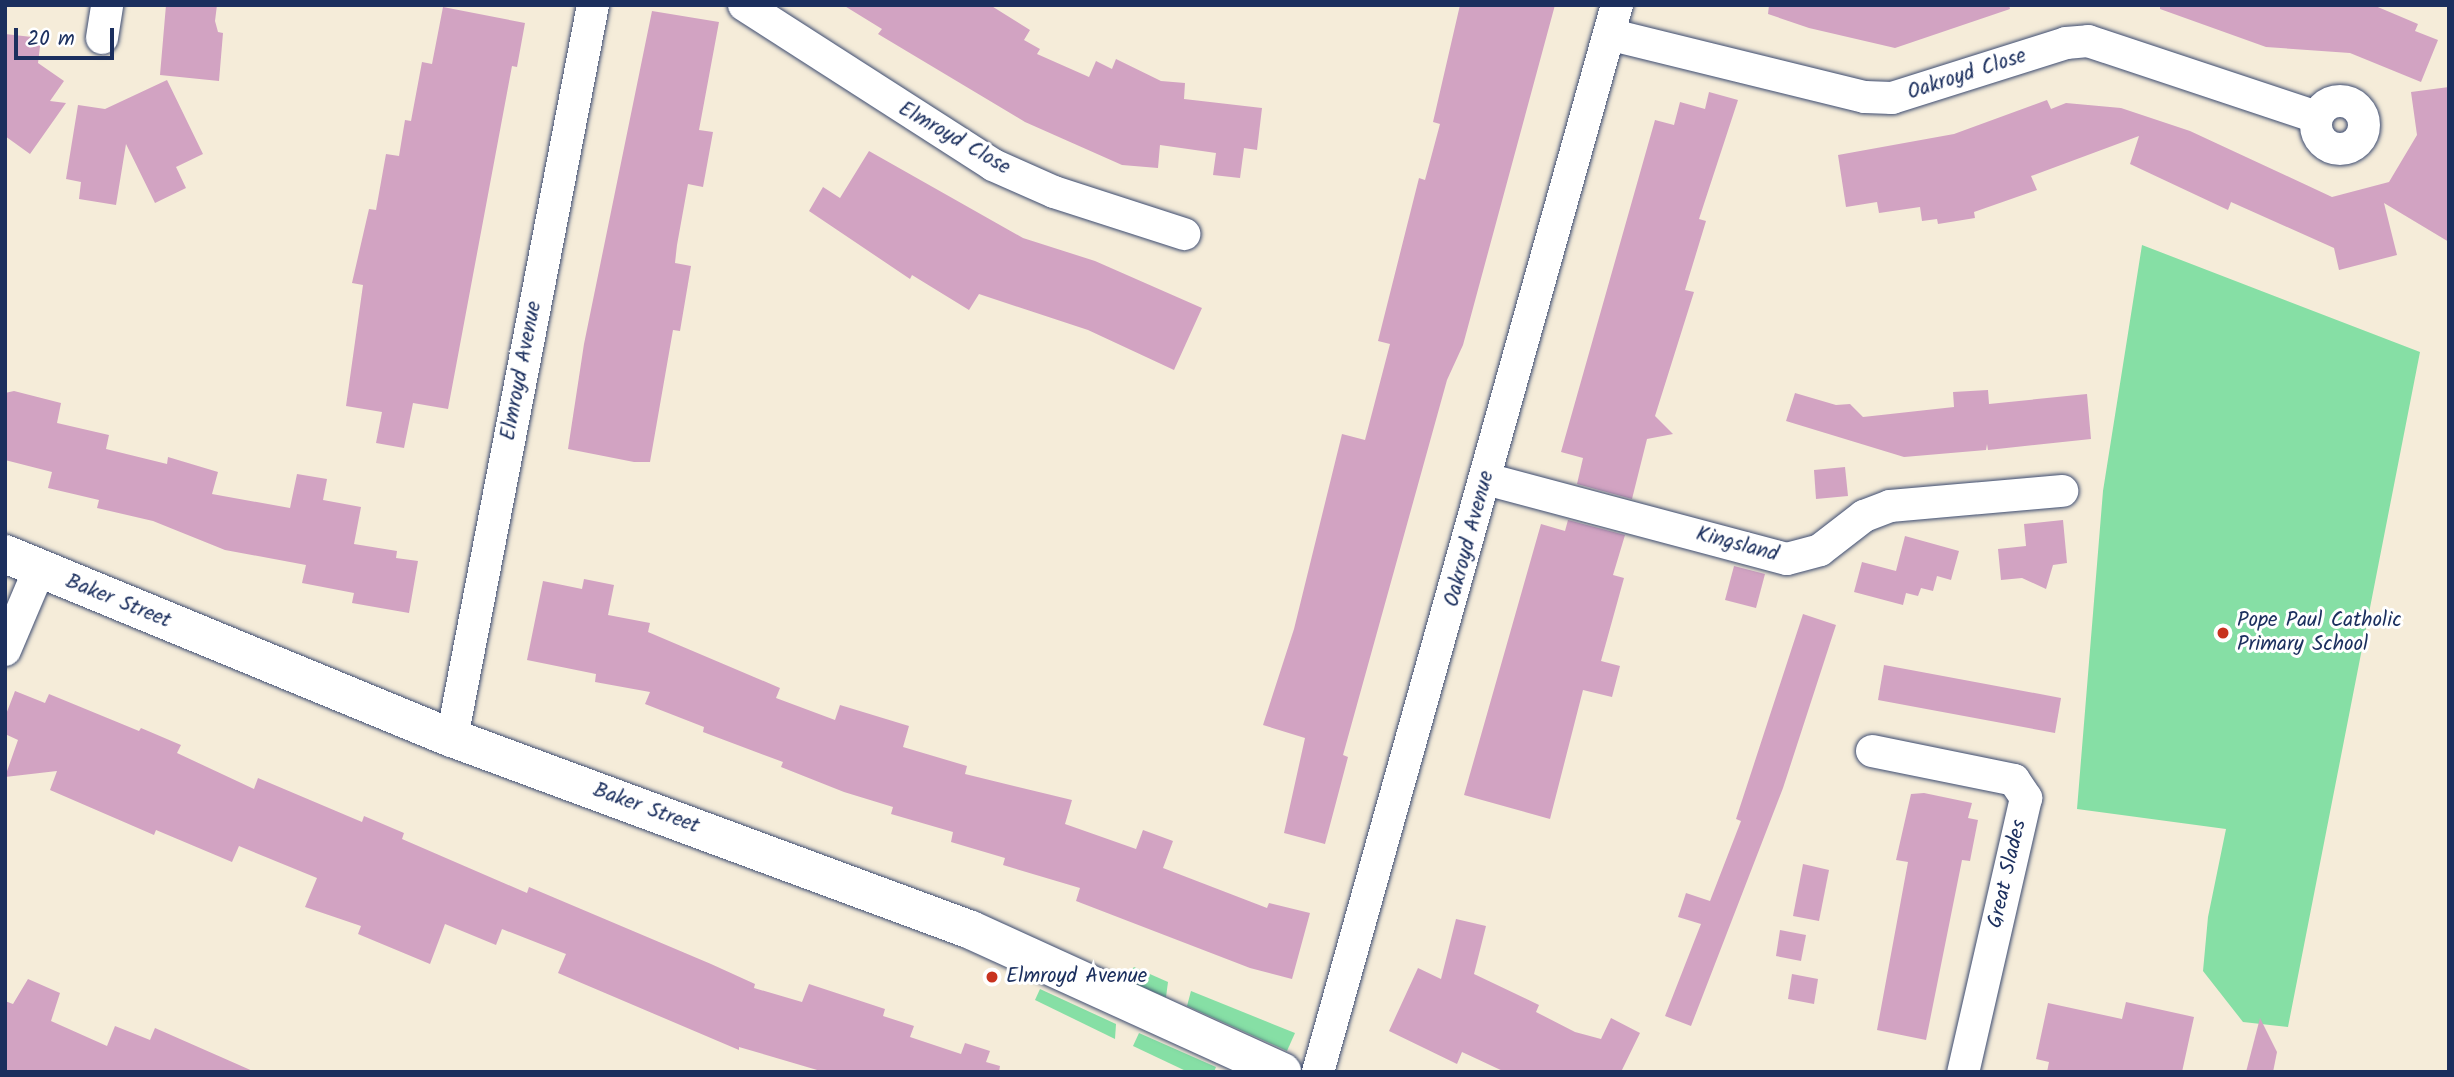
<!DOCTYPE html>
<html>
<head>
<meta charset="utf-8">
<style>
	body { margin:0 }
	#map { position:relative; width:2454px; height:1077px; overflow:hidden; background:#f5ecd9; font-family:Kalam,sans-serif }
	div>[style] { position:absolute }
	.green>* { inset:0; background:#86dfa5 }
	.building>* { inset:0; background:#d2a3c2 }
	.roads { filter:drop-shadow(0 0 2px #3c4b70) drop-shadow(0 0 2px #3c4b70) }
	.minor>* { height:32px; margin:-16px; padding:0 16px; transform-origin:16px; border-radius:16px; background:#fff }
	.minor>.ring { margin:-16px; padding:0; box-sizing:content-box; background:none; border:32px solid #fff; border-radius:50% }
	.tertiary>* { height:38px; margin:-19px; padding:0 19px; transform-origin:19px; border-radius:19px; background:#fff }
	.dots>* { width:19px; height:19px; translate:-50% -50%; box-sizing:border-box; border:4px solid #fff; border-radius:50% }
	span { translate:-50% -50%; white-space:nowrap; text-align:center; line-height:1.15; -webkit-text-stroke:6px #fff; paint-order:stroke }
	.street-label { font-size:21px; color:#1b2f5e }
	.poi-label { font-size:21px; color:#1b2f5e }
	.left { translate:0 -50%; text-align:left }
	.frame { position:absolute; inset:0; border:7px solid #1b2f5e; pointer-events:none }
	.scale { position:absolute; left:14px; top:28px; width:100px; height:32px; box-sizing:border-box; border:4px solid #1b2f5e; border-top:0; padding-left:9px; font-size:21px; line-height:24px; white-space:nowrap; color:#1b2f5e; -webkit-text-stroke:5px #fff; paint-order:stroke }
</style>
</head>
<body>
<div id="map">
	<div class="green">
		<i style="clip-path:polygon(2142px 245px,2420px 352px,2288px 1027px,2243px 1022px,2203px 971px,2208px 917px,2226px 829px,2077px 809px,2103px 491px)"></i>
		<i style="clip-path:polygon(1134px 967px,1168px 982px,1166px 997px,1124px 979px)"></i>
		<i style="clip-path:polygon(1040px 989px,1116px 1024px,1115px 1039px,1035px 1000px)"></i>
		<i style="clip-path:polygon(1191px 991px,1295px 1033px,1287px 1051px,1187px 1006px)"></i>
		<i style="clip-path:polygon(1139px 1033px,1216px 1067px,1214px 1072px,1188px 1072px,1133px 1046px)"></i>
	</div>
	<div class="building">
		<i style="clip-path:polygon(166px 5px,217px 5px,215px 21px,218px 32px,223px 33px,219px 81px,160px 75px)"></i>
		<i style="clip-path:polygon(843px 5px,990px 5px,1030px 30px,1024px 40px,1040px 49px,1037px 54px,1089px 77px,1096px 61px,1112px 69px,1116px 59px,1161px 81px,1185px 83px,1184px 99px,1262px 108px,1257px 150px,1244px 148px,1240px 178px,1213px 175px,1216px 153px,1160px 145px,1158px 168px,1122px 165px,1025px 122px,878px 34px,882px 29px)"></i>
		<i style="clip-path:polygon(1460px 5px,1555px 5px,1463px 345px,1447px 380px,1343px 755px,1348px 757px,1325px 844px,1284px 833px,1305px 738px,1263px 725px,1294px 629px,1342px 434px,1365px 440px,1390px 344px,1378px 341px,1419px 178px,1425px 180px,1440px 124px,1433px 122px)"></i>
		<i style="clip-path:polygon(1769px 5px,2009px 5px,2010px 9px,1895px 48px,1809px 28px,1768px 14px)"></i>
		<i style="clip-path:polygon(2160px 5px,2373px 5px,2418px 24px,2415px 31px,2438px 40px,2421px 82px,2350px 53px,2266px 47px,2160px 9px)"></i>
		<i style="clip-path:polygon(443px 7px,525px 23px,517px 67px,512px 66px,448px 409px,413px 403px,404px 448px,376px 443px,382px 412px,346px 406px,363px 285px,352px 283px,369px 209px,376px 210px,386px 154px,399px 156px,405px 120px,411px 121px,422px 62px,432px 64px)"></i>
		<i style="clip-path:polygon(652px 11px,719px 22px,699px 130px,713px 132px,703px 187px,688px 184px,677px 245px,675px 263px,691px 266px,680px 331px,673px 330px,650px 462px,634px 462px,568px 449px,584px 344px)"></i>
		<i style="clip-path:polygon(5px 34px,41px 38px,38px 63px,64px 81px,50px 101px,66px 103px,30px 154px,5px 136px)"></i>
		<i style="clip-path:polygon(167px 80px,203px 154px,176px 167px,186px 188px,155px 203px,126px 144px,116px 205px,79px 199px,81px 182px,66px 179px,78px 105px,105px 109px)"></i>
		<i style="clip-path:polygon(2449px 87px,2449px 242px,2384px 203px,2397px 255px,2339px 270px,2334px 248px,2231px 202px,2228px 210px,2130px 164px,2139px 136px,2031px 176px,2037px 190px,1974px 212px,1975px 218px,1938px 224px,1937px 219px,1922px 221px,1920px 207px,1879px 213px,1877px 202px,1846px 207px,1838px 155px,1954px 134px,2047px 100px,2051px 109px,2066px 103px,2121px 108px,2190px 131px,2332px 197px,2389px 182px,2417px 135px,2411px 92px)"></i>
		<i style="clip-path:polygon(1709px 92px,1738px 100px,1699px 219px,1706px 221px,1685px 290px,1694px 292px,1655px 416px,1673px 434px,1647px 439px,1632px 499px,1577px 484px,1583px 458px,1561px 452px,1655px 120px,1674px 125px,1680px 102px,1705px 109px)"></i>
		<i style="clip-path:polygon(869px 151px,1023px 238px,1095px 261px,1202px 308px,1174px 370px,1088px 330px,979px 294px,969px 310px,912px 275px,910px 279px,809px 211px,823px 187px,840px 198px)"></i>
		<i style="clip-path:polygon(1988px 390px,1989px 404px,2087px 394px,2091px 439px,1988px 450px,1987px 444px,1986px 450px,1904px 457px,1786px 421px,1795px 393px,1836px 405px,1850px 404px,1863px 417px,1954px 407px,1953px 392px)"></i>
		<i style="clip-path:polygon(14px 391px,61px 403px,57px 423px,109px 435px,106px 449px,167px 464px,168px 457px,218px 472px,212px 494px,290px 508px,297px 474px,327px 479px,323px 500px,361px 507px,354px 544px,397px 551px,396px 558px,418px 561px,409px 613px,352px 603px,354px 593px,302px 583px,306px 565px,225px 550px,153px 521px,97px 508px,99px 500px,48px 488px,52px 472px,5px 460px,5px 393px)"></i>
		<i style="clip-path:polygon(1845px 467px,1848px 496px,1816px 499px,1814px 470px)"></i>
		<i style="clip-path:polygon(1568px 520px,1625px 535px,1613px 575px,1624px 578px,1601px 661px,1620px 666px,1612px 697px,1583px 690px,1550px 819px,1464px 795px,1541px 524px,1565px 531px)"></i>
		<i style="clip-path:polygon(2063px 520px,2067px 563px,2053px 565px,2046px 589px,2022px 578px,2001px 580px,1998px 549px,2026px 546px,2024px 524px)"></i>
		<i style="clip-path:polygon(1905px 536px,1959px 551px,1951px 580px,1937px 576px,1933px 591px,1921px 588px,1918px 596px,1906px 593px,1903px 605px,1854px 592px,1862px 562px,1896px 571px)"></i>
		<i style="clip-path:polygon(1734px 566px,1765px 574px,1756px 608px,1725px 600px)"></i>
		<i style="clip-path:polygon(584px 579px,614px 585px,608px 615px,650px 623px,648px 632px,780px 688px,776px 698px,835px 720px,840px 705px,909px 726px,903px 747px,967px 766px,965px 774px,1072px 800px,1065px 824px,1136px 849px,1143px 830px,1173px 841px,1163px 868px,1267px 908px,1269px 903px,1310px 913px,1292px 979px,1250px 968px,1076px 901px,1080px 888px,1003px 865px,1005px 858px,951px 842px,953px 832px,891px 814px,893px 807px,844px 792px,781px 767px,783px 762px,703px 732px,704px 727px,645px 704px,650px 692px,595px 682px,596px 674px,527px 660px,543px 581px,582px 589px)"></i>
		<i style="clip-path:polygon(1803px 614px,1836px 625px,1783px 788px,1691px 1026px,1665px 1016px,1701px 924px,1678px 917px,1686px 893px,1710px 901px,1741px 821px,1736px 819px)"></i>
		<i style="clip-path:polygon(1884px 665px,2061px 698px,2055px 733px,1878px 700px)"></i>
		<i style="clip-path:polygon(15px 691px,45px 703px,49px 694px,139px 731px,141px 728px,181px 745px,177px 753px,254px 789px,258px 778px,362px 822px,364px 816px,404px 833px,402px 839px,527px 893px,529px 887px,711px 964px,755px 984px,754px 988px,802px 1002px,809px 984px,885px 1009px,883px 1016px,914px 1026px,910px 1037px,961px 1054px,965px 1043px,990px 1051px,986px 1062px,1000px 1066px,999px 1072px,824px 1072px,739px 1047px,739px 1050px,558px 973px,566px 954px,502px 929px,496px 945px,445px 924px,430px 964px,358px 934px,361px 926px,305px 907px,317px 878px,239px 846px,232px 862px,156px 830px,154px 835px,50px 790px,57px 771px,5px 777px,18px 740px,5px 734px,5px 717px)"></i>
		<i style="clip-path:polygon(1924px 793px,1972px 803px,1968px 818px,1978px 820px,1970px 861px,1962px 860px,1926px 1040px,1877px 1030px,1908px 862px,1896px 860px,1911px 794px)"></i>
		<i style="clip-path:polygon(1803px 864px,1829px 870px,1819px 921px,1793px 916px)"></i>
		<i style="clip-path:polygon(1456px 919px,1486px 926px,1474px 974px,1539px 1005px,1536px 1012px,1575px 1032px,1601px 1039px,1611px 1018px,1640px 1033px,1621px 1072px,1505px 1072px,1462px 1052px,1457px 1064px,1389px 1031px,1418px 968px,1441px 979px)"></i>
		<i style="clip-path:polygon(1780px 930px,1806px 935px,1801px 961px,1776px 956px)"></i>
		<i style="clip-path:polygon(1792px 974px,1818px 979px,1814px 1004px,1788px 999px)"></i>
		<i style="clip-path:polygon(28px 979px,60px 993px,51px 1021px,107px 1046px,115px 1026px,150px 1040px,155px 1028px,255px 1072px,5px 1072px,5px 1001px,13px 1004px)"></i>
		<i style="clip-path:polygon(2126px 1002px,2194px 1017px,2182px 1072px,2047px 1072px,2049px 1062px,2036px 1059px,2048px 1003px,2122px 1019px)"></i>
		<i style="clip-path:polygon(2260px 1018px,2277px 1052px,2273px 1072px,2246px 1072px)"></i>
	</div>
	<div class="roads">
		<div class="minor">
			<i style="left:744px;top:5px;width:296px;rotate:32.7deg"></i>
			<i style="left:993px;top:165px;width:67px;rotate:23.9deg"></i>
			<i style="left:1054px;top:192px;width:137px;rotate:17.9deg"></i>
			<i style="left:1612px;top:35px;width:260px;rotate:13.8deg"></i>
			<i style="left:1865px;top:97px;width:27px;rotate:2deg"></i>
			<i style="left:1892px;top:98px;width:182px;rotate:-17.5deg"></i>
			<i style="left:2066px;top:43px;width:22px;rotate:-5deg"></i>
			<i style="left:2088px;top:41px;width:240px;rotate:18.4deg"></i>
			<i style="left:102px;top:38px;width:33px;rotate:-81deg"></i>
			<i class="ring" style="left:2316px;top:101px;width:16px;height:16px"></i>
			<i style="left:1486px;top:479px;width:311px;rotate:14.9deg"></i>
			<i style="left:1787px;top:559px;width:34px;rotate:-15deg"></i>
			<i style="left:1820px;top:550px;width:56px;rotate:-37.7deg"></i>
			<i style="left:1864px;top:516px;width:28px;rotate:-21deg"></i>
			<i style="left:1890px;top:506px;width:173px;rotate:-5deg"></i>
			<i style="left:5px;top:650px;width:87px;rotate:-67deg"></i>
			<i style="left:452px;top:738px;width:746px;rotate:-79.11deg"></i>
			<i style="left:1872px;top:751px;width:145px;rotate:11.5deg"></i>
			<i style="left:2014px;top:780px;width:22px;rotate:56deg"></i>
			<i style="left:2026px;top:798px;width:281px;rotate:102.9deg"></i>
			<i style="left:1318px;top:1072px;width:1108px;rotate:-74.35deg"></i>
		</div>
		<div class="tertiary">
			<i style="left:5px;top:554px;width:483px;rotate:22.4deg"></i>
			<i style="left:452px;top:738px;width:553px;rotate:20.3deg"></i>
			<i style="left:971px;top:930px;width:342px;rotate:24.5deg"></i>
		</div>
	</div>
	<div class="dots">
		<i style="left:2223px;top:633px;background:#c8321e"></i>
		<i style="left:992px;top:977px;background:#c8321e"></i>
	</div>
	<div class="street-label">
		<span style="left:1967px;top:75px;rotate:-18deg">Oakroyd Close</span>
		<span style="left:954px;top:139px;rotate:30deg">Elmroyd Close</span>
		<span style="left:522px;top:371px;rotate:-79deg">Elmroyd Avenue</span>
		<span style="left:1470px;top:539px;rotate:-75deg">Oakroyd Avenue</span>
		<span style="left:1737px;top:545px;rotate:15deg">Kingsland</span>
		<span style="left:118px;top:602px;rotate:22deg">Baker Street</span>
		<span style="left:646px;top:809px;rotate:20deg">Baker Street</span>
		<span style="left:2008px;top:874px;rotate:-77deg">Great Slades</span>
	</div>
	<div class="poi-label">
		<span class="left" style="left:2237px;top:633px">Pope Paul Catholic<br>Primary School</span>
		<span class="left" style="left:1006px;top:977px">Elmroyd Avenue</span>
	</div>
	<div class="frame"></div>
	<div class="scale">20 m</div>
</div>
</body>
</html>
